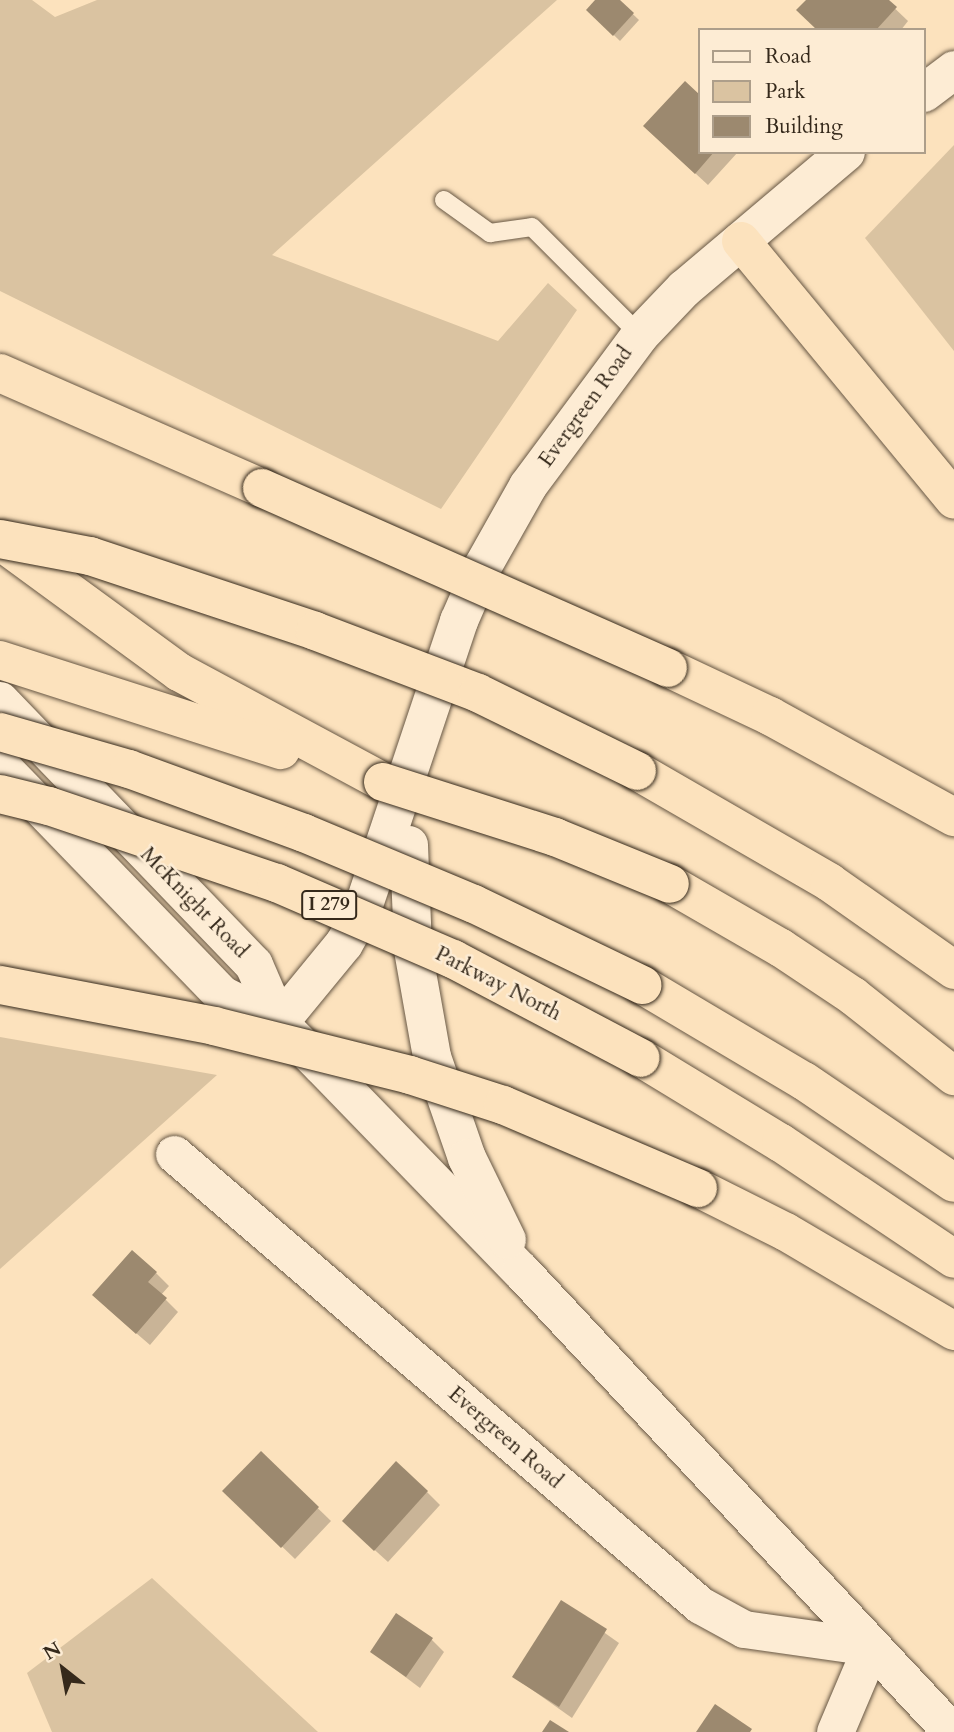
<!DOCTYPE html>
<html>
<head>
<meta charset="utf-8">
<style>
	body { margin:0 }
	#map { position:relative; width:954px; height:1732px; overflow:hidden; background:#fce2bd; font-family:Cardo,serif }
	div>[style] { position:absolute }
	.green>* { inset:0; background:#dac3a1 }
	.shadow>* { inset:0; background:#0003 }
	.building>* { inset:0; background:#9c896f }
	.roads { filter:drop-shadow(0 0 2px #675744) drop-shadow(0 0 2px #675744) }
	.lane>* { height:18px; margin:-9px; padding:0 9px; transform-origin:9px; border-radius:9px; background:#fdecd4 }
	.street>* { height:37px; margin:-18.5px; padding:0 18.5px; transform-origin:18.5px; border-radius:18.5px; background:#fdecd4 }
	.secondary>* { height:38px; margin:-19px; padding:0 19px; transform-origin:19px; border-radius:19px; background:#fdecd4 }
	.highway>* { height:38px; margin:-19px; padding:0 19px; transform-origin:19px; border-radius:19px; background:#fce2bd }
	.bridges { filter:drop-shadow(0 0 2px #35291b) drop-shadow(0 0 2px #35291b) }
	.highway-bridge>* { height:38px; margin:-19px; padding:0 19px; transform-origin:19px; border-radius:19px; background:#fce2bd }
	span { translate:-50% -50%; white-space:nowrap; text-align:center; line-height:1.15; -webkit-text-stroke:5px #fdecd4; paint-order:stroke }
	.shield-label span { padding:2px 5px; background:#fdecd4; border:2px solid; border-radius:5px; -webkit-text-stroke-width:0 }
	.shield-label { font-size:19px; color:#35291b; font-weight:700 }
	.street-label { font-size:21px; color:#35291b }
	.legend { position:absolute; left:698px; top:28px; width:228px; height:126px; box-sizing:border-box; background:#fdecd4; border:2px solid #ad9e8a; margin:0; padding:9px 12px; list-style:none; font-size:21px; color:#35291b }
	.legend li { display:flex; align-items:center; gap:14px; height:35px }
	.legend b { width:35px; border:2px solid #ad9e8a }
	.north { position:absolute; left:28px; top:1634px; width:70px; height:70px; -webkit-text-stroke:5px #fdecd4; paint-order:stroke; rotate:329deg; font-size:19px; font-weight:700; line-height:28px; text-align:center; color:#35291b }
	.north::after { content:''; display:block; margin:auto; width:24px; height:32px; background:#35291b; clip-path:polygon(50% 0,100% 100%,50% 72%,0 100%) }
</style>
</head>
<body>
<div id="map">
	<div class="green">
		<i style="clip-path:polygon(0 0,32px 0,55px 17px,97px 0,557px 0,272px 255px,498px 341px,548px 283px,577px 310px,441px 509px,0 291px)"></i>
		<i style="clip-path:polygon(954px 145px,954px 351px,865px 238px)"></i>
		<i style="clip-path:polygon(0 1037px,217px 1075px,0 1269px)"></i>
		<i style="clip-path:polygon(152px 1578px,318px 1732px,52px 1732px,27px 1673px)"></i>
	</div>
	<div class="shadow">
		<i style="clip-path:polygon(597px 0,618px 0,639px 20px,620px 41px,588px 10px)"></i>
		<i style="clip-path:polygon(809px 0,886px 0,908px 21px,901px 30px,819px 30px)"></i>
		<i style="clip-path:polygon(685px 83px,700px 97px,700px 152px,738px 152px,708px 185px,658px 139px)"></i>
		<i style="clip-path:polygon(156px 1273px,169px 1286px,161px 1295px,178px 1312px,150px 1345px,107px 1308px)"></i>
		<i style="clip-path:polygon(261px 1453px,331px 1521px,295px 1559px,224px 1491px)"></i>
		<i style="clip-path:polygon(427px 1492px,440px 1505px,388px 1562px,357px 1534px)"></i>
		<i style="clip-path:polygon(561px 1602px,619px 1643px,572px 1718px,514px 1677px)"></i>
		<i style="clip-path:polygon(431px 1639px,444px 1652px,420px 1688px,372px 1652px)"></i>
	</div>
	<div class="building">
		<i style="clip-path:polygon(595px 0,620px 0,634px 13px,613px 36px,586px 10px)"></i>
		<i style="clip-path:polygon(806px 0,889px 0,897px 7px,876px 30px,817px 30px,796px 10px)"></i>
		<i style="clip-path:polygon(685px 81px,700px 95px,700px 152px,714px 152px,695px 174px,643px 126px)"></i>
		<i style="clip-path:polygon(132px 1250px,157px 1272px,148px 1282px,167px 1298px,136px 1334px,92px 1295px)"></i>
		<i style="clip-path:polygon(261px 1451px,319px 1507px,281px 1548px,222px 1491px)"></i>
		<i style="clip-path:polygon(396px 1461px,428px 1491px,374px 1551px,342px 1521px)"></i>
		<i style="clip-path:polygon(561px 1600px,607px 1629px,559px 1707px,512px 1677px)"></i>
		<i style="clip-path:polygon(396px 1613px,433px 1638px,406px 1677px,370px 1652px)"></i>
		<i style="clip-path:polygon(715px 1704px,752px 1729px,750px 1732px,696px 1732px)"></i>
		<i style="clip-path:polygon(550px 1720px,569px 1732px,542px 1732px)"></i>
	</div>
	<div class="roads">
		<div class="lane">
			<i style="left:444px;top:200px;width:57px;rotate:35.7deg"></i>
			<i style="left:490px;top:233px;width:42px;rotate:-8.1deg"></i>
			<i style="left:532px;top:227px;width:153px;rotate:45deg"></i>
		</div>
		<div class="street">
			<i style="left:174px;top:1154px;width:693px;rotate:40.61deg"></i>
			<i style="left:700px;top:1605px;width:50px;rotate:28.6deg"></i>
			<i style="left:744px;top:1629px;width:128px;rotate:8.1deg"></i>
			<i style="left:871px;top:1647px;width:92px;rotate:113deg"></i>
		</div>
		<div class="secondary">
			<i style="left:924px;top:93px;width:38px;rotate:-37deg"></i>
			<i style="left:0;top:701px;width:366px;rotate:46.1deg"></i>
			<i style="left:254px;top:965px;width:63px;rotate:66.7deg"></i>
			<i style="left:0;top:765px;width:320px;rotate:46deg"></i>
			<i style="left:222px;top:995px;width:64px;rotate:26.2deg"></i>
			<i style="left:279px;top:1023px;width:61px;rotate:45deg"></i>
			<i style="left:322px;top:1066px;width:286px;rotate:45.9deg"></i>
			<i style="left:521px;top:1271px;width:631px;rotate:46.93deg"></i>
			<i style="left:409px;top:845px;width:105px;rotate:87.8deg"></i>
			<i style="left:413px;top:950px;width:109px;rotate:79.9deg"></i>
			<i style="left:432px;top:1057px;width:107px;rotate:70.9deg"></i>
			<i style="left:467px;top:1158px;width:91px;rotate:64deg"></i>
			<i style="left:279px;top:1023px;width:102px;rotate:-50.6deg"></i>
			<i style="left:344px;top:944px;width:38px;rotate:-61deg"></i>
			<i style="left:362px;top:911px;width:306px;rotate:-71.5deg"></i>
			<i style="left:459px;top:621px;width:60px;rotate:-66.4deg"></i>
			<i style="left:483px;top:566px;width:92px;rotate:-60.6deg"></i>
			<i style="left:528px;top:486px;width:188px;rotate:-53.4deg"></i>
			<i style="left:640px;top:335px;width:64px;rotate:-46.3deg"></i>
			<i style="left:684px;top:289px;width:212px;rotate:-40.2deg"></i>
		</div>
		<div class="highway">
			<i style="left:741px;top:241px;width:335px;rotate:50.5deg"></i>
			<i style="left:0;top:373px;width:286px;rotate:23.7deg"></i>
			<i style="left:0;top:541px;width:222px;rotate:36.2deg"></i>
			<i style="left:179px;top:672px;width:232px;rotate:28.3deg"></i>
			<i style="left:0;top:660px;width:295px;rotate:17.8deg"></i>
			<i style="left:668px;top:668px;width:113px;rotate:25.2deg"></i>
			<i style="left:770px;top:716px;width:210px;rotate:28.8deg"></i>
			<i style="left:637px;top:771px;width:222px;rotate:30deg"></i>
			<i style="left:829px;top:882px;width:153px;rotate:35.1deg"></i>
			<i style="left:670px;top:884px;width:128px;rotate:30deg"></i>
			<i style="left:781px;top:948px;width:87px;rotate:33.7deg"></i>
			<i style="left:853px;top:996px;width:129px;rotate:38.4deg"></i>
			<i style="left:642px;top:985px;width:188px;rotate:30.7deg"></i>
			<i style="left:804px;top:1081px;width:181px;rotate:34.2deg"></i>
			<i style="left:641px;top:1058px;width:164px;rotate:31.3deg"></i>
			<i style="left:781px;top:1143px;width:208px;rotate:33.8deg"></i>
			<i style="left:698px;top:1188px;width:98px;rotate:26.6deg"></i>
			<i style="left:786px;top:1232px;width:195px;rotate:30.5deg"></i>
		</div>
	</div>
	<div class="bridges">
		<div class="highway-bridge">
			<i style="left:262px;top:488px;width:444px;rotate:23.9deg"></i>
			<i style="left:0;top:539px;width:92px;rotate:10.7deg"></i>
			<i style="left:90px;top:556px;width:237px;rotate:18.4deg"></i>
			<i style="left:315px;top:631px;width:174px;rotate:20.8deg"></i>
			<i style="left:478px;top:693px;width:177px;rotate:26.1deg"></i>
			<i style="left:0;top:732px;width:134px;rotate:16deg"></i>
			<i style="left:129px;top:769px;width:186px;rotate:20.1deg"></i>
			<i style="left:304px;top:833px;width:184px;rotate:22.7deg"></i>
			<i style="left:474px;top:904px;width:187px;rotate:25.7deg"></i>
			<i style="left:383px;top:782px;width:181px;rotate:17.7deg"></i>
			<i style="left:555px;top:837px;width:124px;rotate:22.2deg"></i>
			<i style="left:0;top:794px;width:50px;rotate:13.8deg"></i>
			<i style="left:49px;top:806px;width:241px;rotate:18.7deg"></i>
			<i style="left:277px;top:883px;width:192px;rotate:23.4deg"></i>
			<i style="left:453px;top:959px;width:212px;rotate:27.8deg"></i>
			<i style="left:0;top:985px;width:218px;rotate:10.8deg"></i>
			<i style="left:214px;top:1026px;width:202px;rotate:14deg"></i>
			<i style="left:410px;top:1075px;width:98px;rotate:17.9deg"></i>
			<i style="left:503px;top:1105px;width:212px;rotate:23.1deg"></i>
		</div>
	</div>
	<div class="shield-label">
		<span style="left:329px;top:905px">I 279</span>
	</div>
	<div class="street-label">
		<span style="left:586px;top:407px;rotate:-54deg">Evergreen Road</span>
		<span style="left:194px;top:903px;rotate:46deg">McKnight Road</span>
		<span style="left:498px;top:984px;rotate:27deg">Parkway North</span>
		<span style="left:505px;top:1438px;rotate:41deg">Evergreen Road</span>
	</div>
	<ul class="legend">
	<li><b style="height:9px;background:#fdecd4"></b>Road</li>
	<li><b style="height:19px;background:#dac3a1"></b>Park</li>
	<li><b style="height:19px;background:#9c896f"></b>Building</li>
	</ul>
	<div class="north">N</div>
</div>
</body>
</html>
